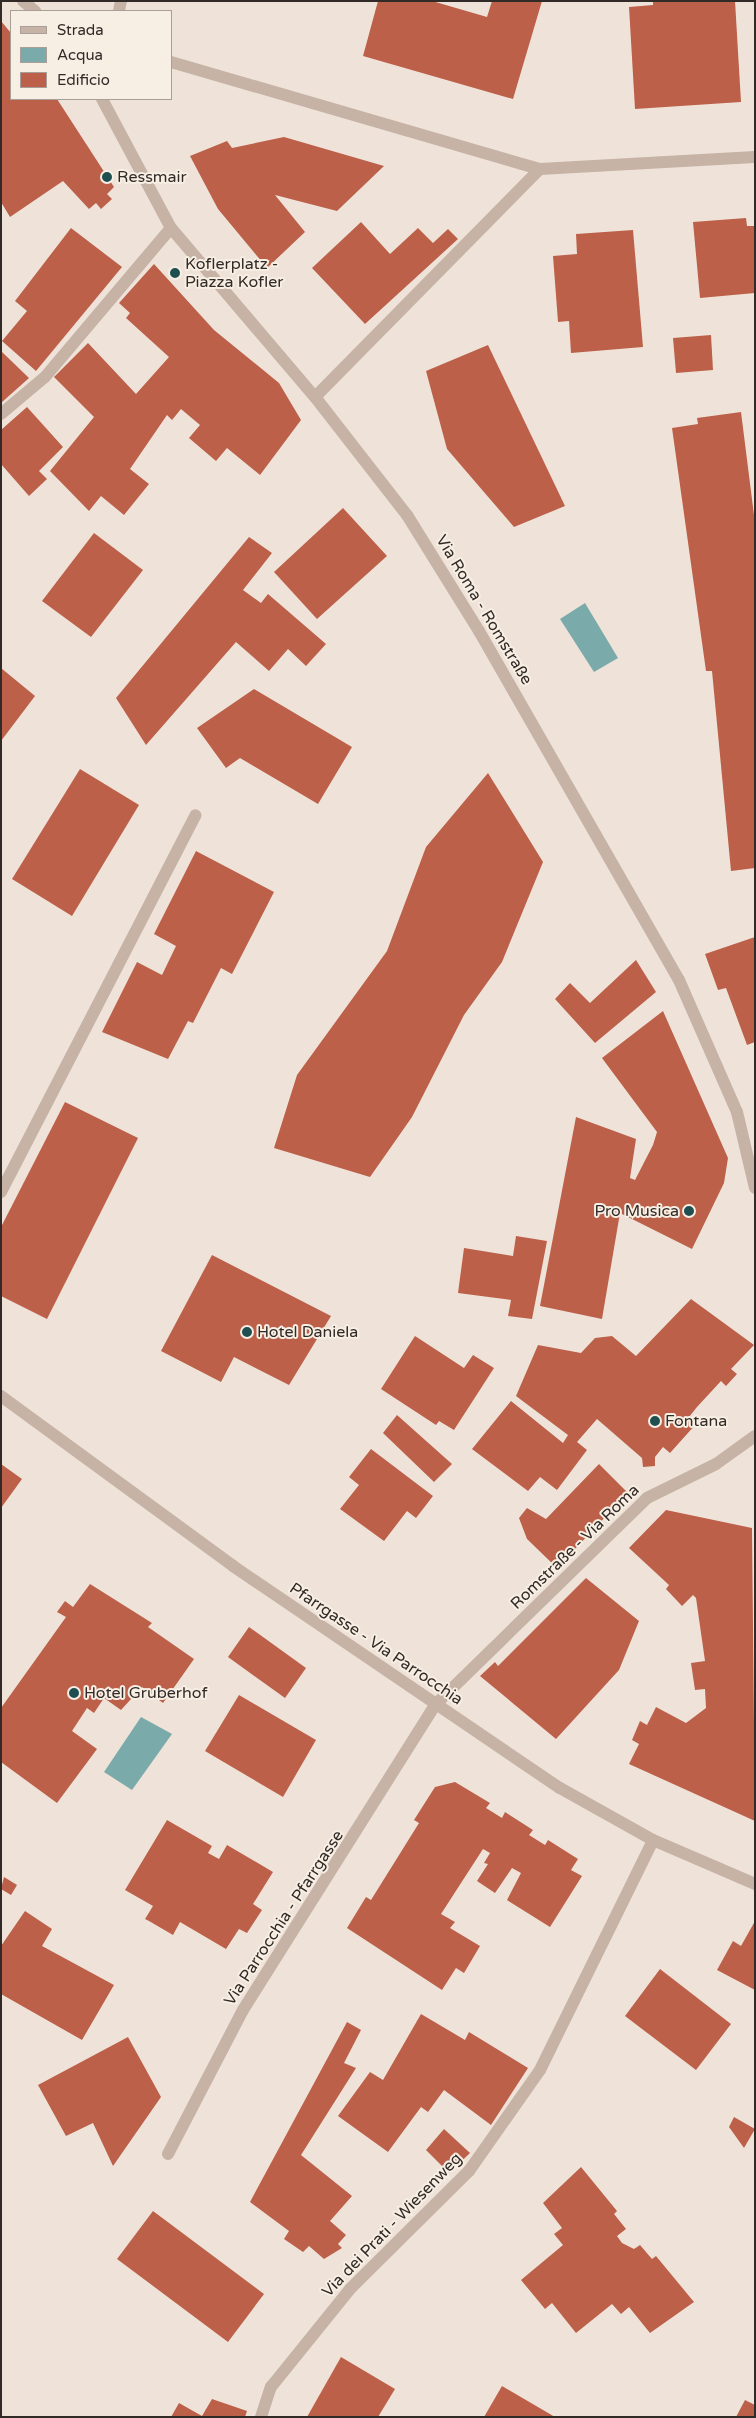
<!DOCTYPE html>
<html>
<head>
<meta charset="utf-8">
<style>
	body { margin:0 }
	#map { position:relative; width:756px; height:2418px; overflow:hidden; background:#efe3d9; font-family:"Varela Round",sans-serif }
	div>[style] { position:absolute }
	.water>* { inset:0; background:#7aaaa9 }
	.building>* { inset:0; background:#bc6049 }
	.service>* { height:12px; margin:-6px; padding:0 6px; transform-origin:6px; border-radius:6px; background:#c6b3a6 }
	.minor>* { height:12px; margin:-6px; padding:0 6px; transform-origin:6px; border-radius:6px; background:#c6b3a6 }
	.tertiary>* { height:12px; margin:-6px; padding:0 6px; transform-origin:6px; border-radius:6px; background:#c6b3a6 }
	.dots>* { width:14px; height:14px; translate:-50% -50%; box-sizing:border-box; border:2px solid #f7eee4; border-radius:50% }
	span { translate:-50% -50%; white-space:nowrap; text-align:center; line-height:1.15; -webkit-text-stroke:4px #f7eee4; paint-order:stroke }
	.poi-label { font-size:16px; color:#322a26 }
	.left { translate:0 -50%; text-align:left }
	.right { translate:-100% -50%; text-align:right }
	.street-label { font-size:16px; color:#322a26 }
	.frame { position:absolute; inset:0; border:2px solid #322a26; pointer-events:none }
	.legend { position:absolute; left:10px; top:10px; width:162px; height:90px; box-sizing:border-box; background:#f7eee4; border:1px solid #a8a098; margin:0; padding:6px 9px; list-style:none; font-size:15px; color:#322a26 }
	.legend li { display:flex; align-items:center; gap:10px; height:25px }
	.legend b { width:25px; border:1px solid #a8a098 }
</style>
</head>
<body>
<div id="map">
	<div class="water">
		<i style="clip-path:polygon(585px 603px,618px 658px,594px 672px,560px 619px)"></i>
		<i style="clip-path:polygon(141px 1717px,172px 1734px,132px 1790px,104px 1772px)"></i>
	</div>
	<div class="building">
		<i style="clip-path:polygon(378px 1px,432px 1px,487px 17px,492px 1px,542px 1px,513px 99px,363px 56px)"></i>
		<i style="clip-path:polygon(653px 1px,735px 1px,741px 102px,635px 109px,629px 7px,653px 5px)"></i>
		<i style="clip-path:polygon(1px 21px,11px 33px,11px 99px,57px 99px,114px 187px,107px 194px,112px 199px,101px 209px,96px 203px,89px 209px,63px 181px,10px 217px,1px 202px)"></i>
		<i style="clip-path:polygon(284px 137px,384px 166px,337px 211px,275px 195px,305px 232px,267px 268px,218px 209px,190px 156px,227px 141px,232px 148px)"></i>
		<i style="clip-path:polygon(746px 218px,747px 226px,755px 226px,755px 293px,700px 298px,693px 222px)"></i>
		<i style="clip-path:polygon(361px 222px,390px 254px,418px 228px,433px 243px,448px 229px,458px 239px,365px 324px,312px 268px)"></i>
		<i style="clip-path:polygon(71px 228px,122px 267px,36px 371px,2px 341px,27px 311px,15px 301px)"></i>
		<i style="clip-path:polygon(633px 230px,643px 347px,571px 353px,569px 321px,558px 322px,553px 256px,577px 254px,576px 234px)"></i>
		<i style="clip-path:polygon(154px 264px,214px 330px,279px 383px,301px 420px,260px 475px,227px 448px,216px 461px,189px 438px,200px 425px,181px 409px,172px 420px,167px 415px,130px 469px,149px 484px,124px 515px,101px 496px,89px 511px,50px 471px,94px 417px,54px 377px,88px 343px,136px 394px,169px 357px,126px 318px,130px 313px,119px 303px)"></i>
		<i style="clip-path:polygon(711px 335px,713px 370px,676px 373px,673px 338px)"></i>
		<i style="clip-path:polygon(488px 345px,565px 506px,514px 527px,447px 449px,426px 371px)"></i>
		<i style="clip-path:polygon(1px 351px,29px 378px,1px 403px)"></i>
		<i style="clip-path:polygon(27px 407px,63px 447px,39px 471px,47px 479px,29px 496px,1px 464px,1px 430px)"></i>
		<i style="clip-path:polygon(741px 412px,755px 523px,755px 868px,731px 871px,712px 671px,706px 671px,672px 428px,698px 424px,697px 418px)"></i>
		<i style="clip-path:polygon(343px 508px,387px 556px,317px 619px,274px 572px)"></i>
		<i style="clip-path:polygon(94px 533px,143px 570px,91px 637px,42px 601px)"></i>
		<i style="clip-path:polygon(249px 537px,272px 553px,243px 590px,261px 603px,268px 594px,326px 644px,306px 666px,288px 649px,269px 671px,236px 642px,146px 745px,116px 698px)"></i>
		<i style="clip-path:polygon(1px 668px,35px 696px,1px 741px)"></i>
		<i style="clip-path:polygon(254px 689px,352px 747px,318px 804px,240px 758px,226px 768px,197px 728px)"></i>
		<i style="clip-path:polygon(80px 769px,139px 805px,72px 916px,12px 879px)"></i>
		<i style="clip-path:polygon(488px 773px,543px 862px,502px 962px,464px 1015px,412px 1117px,370px 1177px,274px 1148px,297px 1075px,387px 951px,426px 847px)"></i>
		<i style="clip-path:polygon(196px 851px,274px 892px,232px 974px,221px 968px,193px 1023px,188px 1021px,168px 1059px,102px 1032px,137px 962px,162px 975px,176px 946px,154px 934px)"></i>
		<i style="clip-path:polygon(755px 937px,755px 1042px,747px 1045px,726px 988px,718px 990px,705px 954px)"></i>
		<i style="clip-path:polygon(636px 960px,656px 992px,595px 1043px,555px 999px,570px 983px,590px 1003px)"></i>
		<i style="clip-path:polygon(663px 1011px,728px 1158px,724px 1183px,692px 1249px,620px 1213px,602px 1319px,540px 1306px,576px 1117px,636px 1139px,630px 1178px,635px 1180px,653px 1145px,657px 1132px,602px 1058px)"></i>
		<i style="clip-path:polygon(65px 1102px,138px 1138px,47px 1319px,1px 1296px,1px 1227px)"></i>
		<i style="clip-path:polygon(516px 1236px,547px 1241px,532px 1319px,508px 1316px,511px 1300px,458px 1293px,464px 1248px,513px 1256px)"></i>
		<i style="clip-path:polygon(212px 1255px,331px 1316px,289px 1385px,234px 1357px,221px 1382px,161px 1351px)"></i>
		<i style="clip-path:polygon(691px 1299px,754px 1345px,731px 1369px,737px 1374px,726px 1386px,721px 1381px,697px 1407px,689px 1417px,696px 1424px,670px 1453px,663px 1447px,655px 1457px,655px 1466px,643px 1467px,642px 1458px,597px 1419px,577px 1442px,587px 1450px,557px 1490px,540px 1477px,528px 1491px,472px 1449px,511px 1401px,563px 1443px,568px 1435px,516px 1396px,538px 1345px,581px 1353px,595px 1338px,612px 1336px,636px 1356px)"></i>
		<i style="clip-path:polygon(415px 1336px,464px 1368px,473px 1355px,494px 1368px,454px 1430px,439px 1421px,436px 1425px,381px 1389px)"></i>
		<i style="clip-path:polygon(397px 1415px,452px 1464px,434px 1482px,383px 1433px)"></i>
		<i style="clip-path:polygon(371px 1449px,433px 1496px,416px 1518px,407px 1511px,384px 1541px,340px 1509px,359px 1485px,349px 1477px)"></i>
		<i style="clip-path:polygon(1px 1464px,22px 1479px,1px 1508px)"></i>
		<i style="clip-path:polygon(599px 1464px,628px 1493px,557px 1568px,527px 1539px,519px 1518px,527px 1508px,546px 1519px)"></i>
		<i style="clip-path:polygon(666px 1510px,752px 1528px,755px 1821px,629px 1764px,639px 1744px,632px 1740px,640px 1721px,647px 1725px,656px 1707px,686px 1723px,706px 1708px,705px 1689px,695px 1690px,691px 1663px,705px 1661px,696px 1598px,693px 1595px,682px 1606px,666px 1589px,669px 1585px,629px 1548px)"></i>
		<i style="clip-path:polygon(586px 1578px,639px 1621px,619px 1670px,556px 1739px,480px 1676px,495px 1662px,498px 1666px)"></i>
		<i style="clip-path:polygon(90px 1584px,152px 1623px,148px 1627px,194px 1659px,163px 1703px,142px 1687px,121px 1710px,104px 1698px,94px 1713px,87px 1708px,72px 1731px,97px 1749px,57px 1803px,1px 1762px,1px 1708px,66px 1617px,57px 1612px,65px 1601px,73px 1607px)"></i>
		<i style="clip-path:polygon(249px 1627px,306px 1668px,285px 1698px,228px 1657px)"></i>
		<i style="clip-path:polygon(239px 1695px,316px 1740px,283px 1797px,205px 1751px)"></i>
		<i style="clip-path:polygon(455px 1782px,490px 1803px,486px 1808px,502px 1818px,505px 1812px,533px 1830px,529px 1835px,545px 1845px,548px 1840px,578px 1859px,571px 1870px,582px 1876px,550px 1927px,507px 1900px,521px 1873px,512px 1868px,495px 1893px,477px 1881px,488px 1864px,484px 1863px,490px 1853px,483px 1849px,441px 1914px,455px 1922px,450px 1928px,480px 1946px,464px 1973px,456px 1968px,442px 1990px,347px 1928px,366px 1897px,371px 1900px,419px 1823px,414px 1820px,435px 1787px)"></i>
		<i style="clip-path:polygon(167px 1820px,212px 1846px,208px 1853px,219px 1859px,227px 1845px,273px 1872px,253px 1904px,262px 1910px,247px 1933px,239px 1929px,226px 1949px,180px 1922px,173px 1935px,149px 1921px,145px 1919px,153px 1906px,125px 1890px)"></i>
		<i style="clip-path:polygon(4px 1877px,17px 1885px,11px 1895px,1px 1889px)"></i>
		<i style="clip-path:polygon(25px 1911px,52px 1929px,42px 1946px,114px 1985px,82px 2040px,1px 1994px,1px 1946px)"></i>
		<i style="clip-path:polygon(755px 1921px,755px 1990px,717px 1970px,733px 1941px,741px 1946px)"></i>
		<i style="clip-path:polygon(660px 1969px,731px 2024px,696px 2070px,625px 2016px)"></i>
		<i style="clip-path:polygon(421px 2014px,465px 2040px,469px 2032px,528px 2068px,491px 2125px,444px 2090px,428px 2112px,421px 2107px,388px 2152px,338px 2116px,370px 2072px,383px 2080px)"></i>
		<i style="clip-path:polygon(347px 2022px,361px 2030px,344px 2063px,356px 2068px,301px 2155px,352px 2196px,330px 2221px,346px 2235px,338px 2244px,342px 2248px,324px 2259px,309px 2246px,303px 2252px,284px 2239px,289px 2231px,250px 2202px)"></i>
		<i style="clip-path:polygon(128px 2037px,161px 2097px,113px 2166px,93px 2123px,66px 2136px,38px 2085px)"></i>
		<i style="clip-path:polygon(734px 2117px,755px 2129px,744px 2148px,729px 2127px)"></i>
		<i style="clip-path:polygon(444px 2129px,470px 2153px,449px 2173px,426px 2150px)"></i>
		<i style="clip-path:polygon(581px 2167px,617px 2211px,614px 2214px,626px 2229px,617px 2236px,622px 2243px,634px 2249px,640px 2245px,652px 2259px,656px 2256px,694px 2302px,650px 2333px,629px 2307px,621px 2314px,612px 2304px,576px 2333px,552px 2303px,545px 2309px,521px 2280px,563px 2245px,554px 2234px,562px 2228px,543px 2203px)"></i>
		<i style="clip-path:polygon(153px 2211px,264px 2294px,228px 2342px,117px 2259px)"></i>
		<i style="clip-path:polygon(341px 2357px,395px 2389px,378px 2417px,307px 2417px)"></i>
		<i style="clip-path:polygon(502px 2386px,555px 2417px,484px 2417px)"></i>
		<i style="clip-path:polygon(212px 2399px,247px 2411px,245px 2417px,171px 2417px,179px 2403px,202px 2416px)"></i>
		<i style="clip-path:polygon(745px 2400px,755px 2405px,755px 2417px,736px 2417px)"></i>
	</div>
	<div class="service">
		<i style="left:1px;top:1192px;width:424px;rotate:-62.7deg"></i>
	</div>
	<div class="minor">
		<i style="left:119px;top:11px;width:10px;rotate:-79deg"></i>
		<i style="left:171px;top:62px;width:384px;rotate:16.2deg"></i>
		<i style="left:540px;top:169px;width:215px;rotate:-3.2deg"></i>
		<i style="left:315px;top:397px;width:320px;rotate:-45.4deg"></i>
		<i style="left:1px;top:414px;width:57px;rotate:-40.1deg"></i>
		<i style="left:45px;top:377px;width:195px;rotate:-49.8deg"></i>
		<i style="left:168px;top:2154px;width:162px;rotate:-62.5deg"></i>
		<i style="left:243px;top:2010px;width:362px;rotate:-57.8deg"></i>
		<i style="left:436px;top:1704px;width:295px;rotate:-44.3deg"></i>
		<i style="left:647px;top:1498px;width:77px;rotate:-26.2deg"></i>
		<i style="left:716px;top:1464px;width:48px;rotate:-35.7deg"></i>
		<i style="left:261px;top:2417px;width:32px;rotate:-72deg"></i>
		<i style="left:271px;top:2387px;width:126px;rotate:-51.1deg"></i>
		<i style="left:350px;top:2289px;width:168px;rotate:-44.8deg"></i>
		<i style="left:469px;top:2171px;width:123px;rotate:-54.9deg"></i>
		<i style="left:540px;top:2070px;width:256px;rotate:-63.8deg"></i>
	</div>
	<div class="tertiary">
		<i style="left:23px;top:1px;width:16px;rotate:40deg"></i>
		<i style="left:102px;top:99px;width:146px;rotate:61.9deg"></i>
		<i style="left:171px;top:228px;width:222px;rotate:49.6deg"></i>
		<i style="left:315px;top:397px;width:150px;rotate:52.1deg"></i>
		<i style="left:407px;top:515px;width:137px;rotate:58.2deg"></i>
		<i style="left:479px;top:631px;width:402px;rotate:60.2deg"></i>
		<i style="left:679px;top:980px;width:144px;rotate:66.3deg"></i>
		<i style="left:737px;top:1112px;width:78px;rotate:76.7deg"></i>
		<i style="left:1px;top:1396px;width:288px;rotate:36.2deg"></i>
		<i style="left:233px;top:1566px;width:395px;rotate:34.2deg"></i>
		<i style="left:560px;top:1788px;width:107px;rotate:29.2deg"></i>
		<i style="left:653px;top:1840px;width:111px;rotate:23.3deg"></i>
	</div>
	<div class="dots">
		<i style="left:107px;top:177px;background:#1f4f50"></i>
		<i style="left:175px;top:273px;background:#1f4f50"></i>
		<i style="left:689px;top:1211px;background:#1f4f50"></i>
		<i style="left:247px;top:1332px;background:#1f4f50"></i>
		<i style="left:655px;top:1421px;background:#1f4f50"></i>
		<i style="left:74px;top:1693px;background:#1f4f50"></i>
	</div>
	<div class="poi-label">
		<span class="left" style="left:117px;top:177px">Ressmair</span>
		<span class="left" style="left:185px;top:273px">Koflerplatz -<br>Piazza Kofler</span>
		<span class="right" style="left:679px;top:1211px">Pro Musica</span>
		<span class="left" style="left:257px;top:1332px">Hotel Daniela</span>
		<span class="left" style="left:665px;top:1421px">Fontana</span>
		<span class="left" style="left:84px;top:1693px">Hotel Gruberhof</span>
	</div>
	<div class="street-label">
		<span style="left:484px;top:610px;rotate:59deg">Via Roma - Romstraße</span>
		<span style="left:575px;top:1547px;rotate:-44deg">Romstraße - Via Roma</span>
		<span style="left:376px;top:1644px;rotate:34deg">Pfarrgasse - Via Parrocchia</span>
		<span style="left:284px;top:1918px;rotate:-57deg">Via Parrocchia - Pfarrgasse</span>
		<span style="left:392px;top:2225px;rotate:-46deg">Via dei Prati - Wiesenweg</span>
	</div>
	<div class="frame"></div>
	<ul class="legend">
	<li><b style="height:6px;background:#c6b3a6"></b>Strada</li>
	<li><b style="height:14px;background:#7aaaa9"></b>Acqua</li>
	<li><b style="height:14px;background:#bc6049"></b>Edificio</li>
	</ul>
</div>
</body>
</html>
